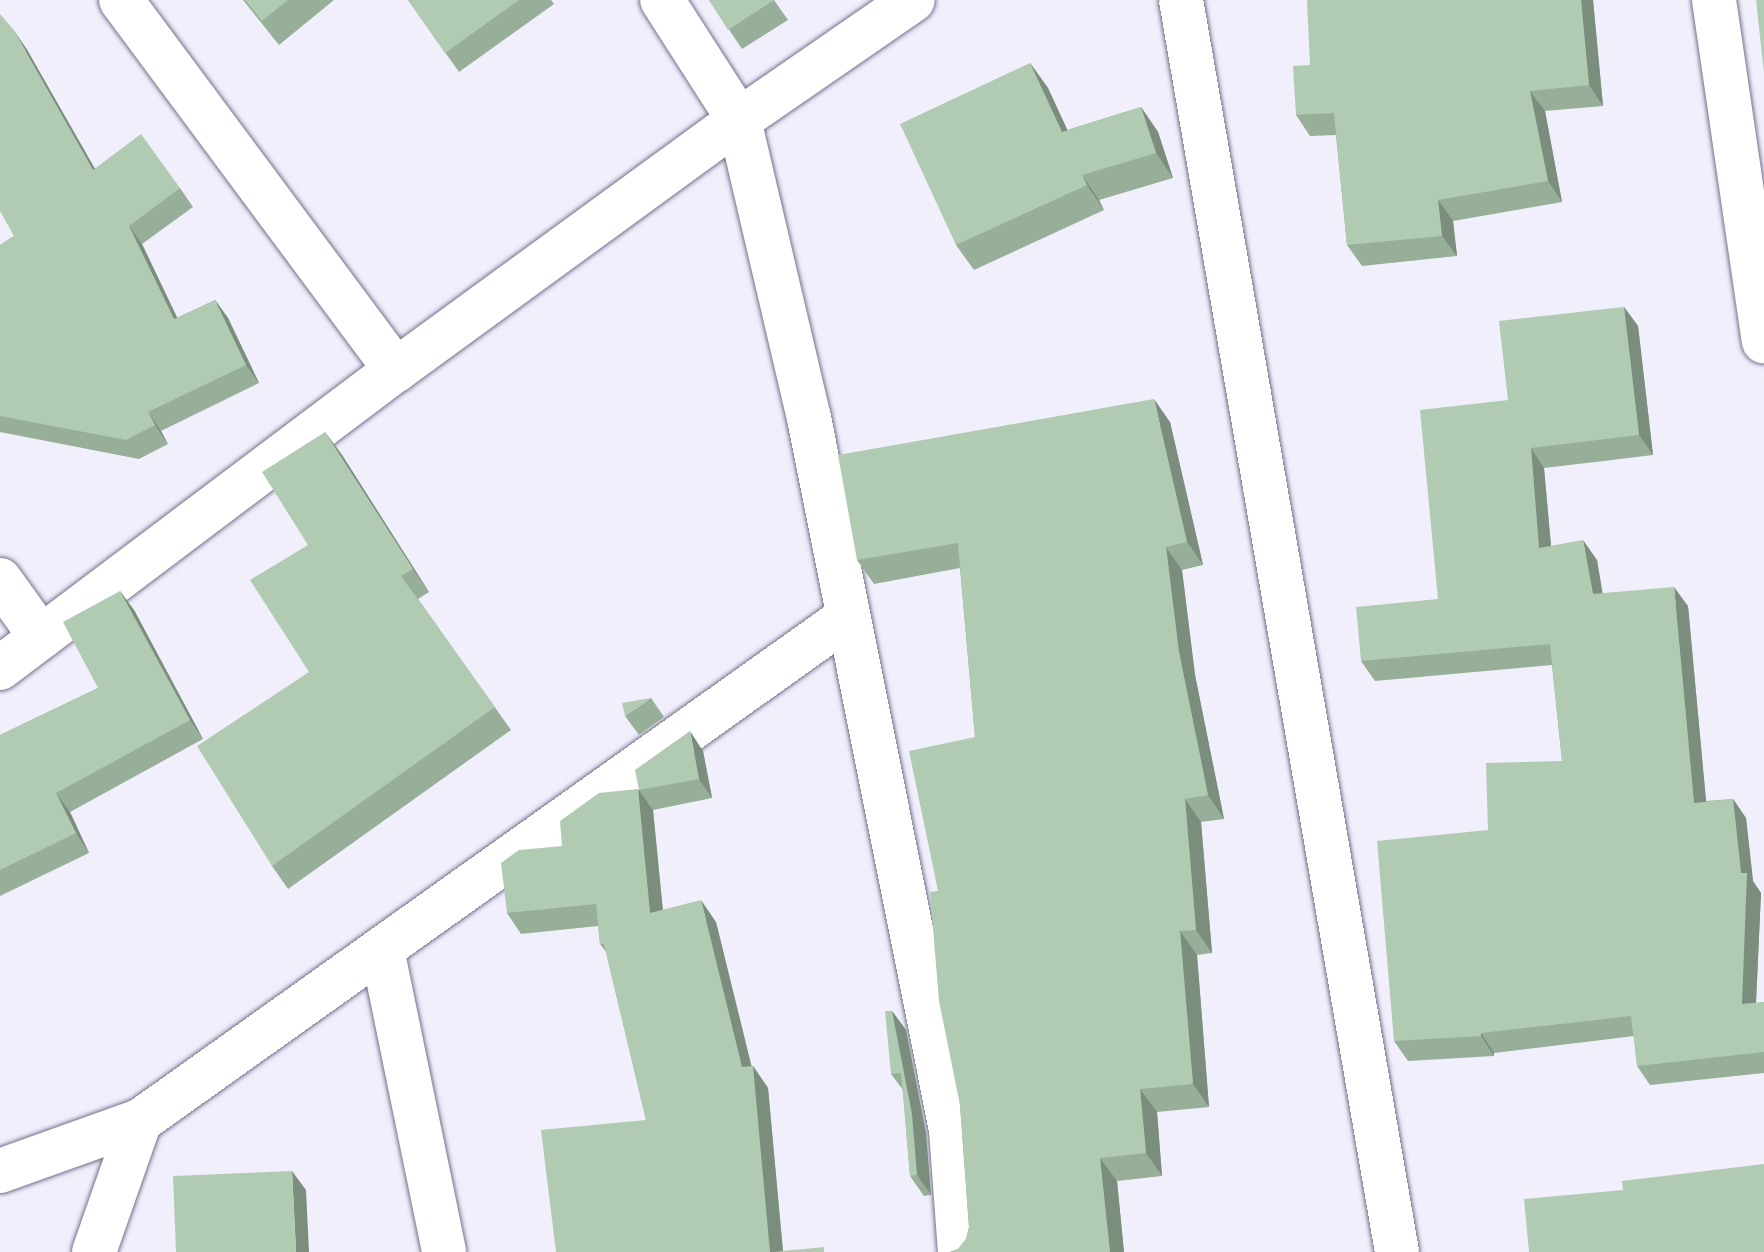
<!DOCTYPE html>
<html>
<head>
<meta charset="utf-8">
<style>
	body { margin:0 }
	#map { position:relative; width:1764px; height:1252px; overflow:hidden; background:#f1effc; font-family:"Public Sans",sans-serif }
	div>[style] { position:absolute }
	.roads { filter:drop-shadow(0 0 2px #74708d) drop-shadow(0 0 2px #74708d) }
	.street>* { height:44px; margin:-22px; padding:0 22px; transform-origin:22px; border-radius:22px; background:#fff }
	.wall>* { inset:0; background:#97af99 }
	.shaded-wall>* { inset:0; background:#7b8e7d }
	.building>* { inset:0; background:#b0cbb2 }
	span { translate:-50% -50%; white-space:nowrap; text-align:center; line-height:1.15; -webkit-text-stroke:8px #fff; paint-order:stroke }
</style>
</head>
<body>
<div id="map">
	<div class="roads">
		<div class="street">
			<i style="left:121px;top:0;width:461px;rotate:53.4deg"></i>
			<i style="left:662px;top:0;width:143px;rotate:57.3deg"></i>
			<i style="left:739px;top:120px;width:306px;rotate:76.8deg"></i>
			<i style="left:809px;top:418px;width:726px;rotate:78.72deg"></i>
			<i style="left:951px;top:1130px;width:122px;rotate:85.8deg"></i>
			<i style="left:1181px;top:0;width:1270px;rotate:80.21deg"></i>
			<i style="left:1714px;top:0;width:345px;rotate:81.7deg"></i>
			<i style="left:0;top:580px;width:70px;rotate:54.3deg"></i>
			<i style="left:0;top:668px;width:496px;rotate:-37deg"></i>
			<i style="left:396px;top:370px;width:424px;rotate:-36.1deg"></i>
			<i style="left:739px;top:120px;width:211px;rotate:-34.6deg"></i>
			<i style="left:382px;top:949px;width:309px;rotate:78.4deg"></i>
			<i style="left:0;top:1171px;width:149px;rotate:-19.7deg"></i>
			<i style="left:94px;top:1252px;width:139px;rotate:-70.7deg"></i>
			<i style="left:140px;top:1121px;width:869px;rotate:-35.45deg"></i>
		</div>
	</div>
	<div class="wall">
		<i style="clip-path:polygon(243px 0,334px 0,279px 45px)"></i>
		<i style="clip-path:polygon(408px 0,551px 0,554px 4px,459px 72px)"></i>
		<i style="clip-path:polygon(709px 0,774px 0,788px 20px,742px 49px)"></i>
		<i style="clip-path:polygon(1593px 0,1603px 106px,1545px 111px,1562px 202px,1453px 221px,1457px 256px,1362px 266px,1347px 245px,1336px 135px,1310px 136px,1296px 115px,1310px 65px)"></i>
		<i style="clip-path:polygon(26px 48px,94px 168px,180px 188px,193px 207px,142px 244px,177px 318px,215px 300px,228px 318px,259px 383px,161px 431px,168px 444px,139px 459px,0 432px,0 245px,14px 236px)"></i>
		<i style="clip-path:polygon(1030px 63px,1048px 88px,1067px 130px,1141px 107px,1158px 132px,1173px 178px,1099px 200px,1104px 210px,974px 270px,956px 245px)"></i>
		<i style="clip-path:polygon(1624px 307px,1638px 326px,1653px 455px,1544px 468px,1551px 546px,1597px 560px,1602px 593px,1688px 606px,1706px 801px,1733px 799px,1746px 818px,1753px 881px,1761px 893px,1756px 1003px,1764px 1002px,1764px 1073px,1650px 1085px,1637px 1066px,1634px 1036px,1494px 1053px,1494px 1056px,1408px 1061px,1394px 1041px,1488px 830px,1562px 761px,1552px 665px,1375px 681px,1361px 661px,1438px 599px,1508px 400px)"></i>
		<i style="clip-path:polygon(1170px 422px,1203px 565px,1182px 570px,1195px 675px,1224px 819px,1201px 822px,1212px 953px,1197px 955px,1209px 1107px,1157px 1112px,1162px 1176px,1117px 1181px,1124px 1252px,950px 1252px,958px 1249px,966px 1239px,969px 1227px,960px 1105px,938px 891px,975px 737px,960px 568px,874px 584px,857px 560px)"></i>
		<i style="clip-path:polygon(325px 432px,342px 455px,429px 592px,418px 599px,511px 730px,288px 889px,272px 866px,309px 672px)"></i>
		<i style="clip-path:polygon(120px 591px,134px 610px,203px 739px,70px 812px,89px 853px,0 896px,0 735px,98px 688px)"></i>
		<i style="clip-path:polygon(651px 698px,664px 717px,639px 735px,625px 716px)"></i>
		<i style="clip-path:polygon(703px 751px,712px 798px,653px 810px,663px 910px,716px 922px,751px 1066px,753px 1066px,768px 1088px,783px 1251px,827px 1252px,556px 1252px,646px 1120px,606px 952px,600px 944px,598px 926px,521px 934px,507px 913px,562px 846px,639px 790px)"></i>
		<i style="clip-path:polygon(892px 1011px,906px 1030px,926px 1133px,931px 1195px,924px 1196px,910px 1176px,903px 1090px,891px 1074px)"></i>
	</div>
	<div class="shaded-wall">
		<i style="clip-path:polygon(1581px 0,1593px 0,1603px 106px,1589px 85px)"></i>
		<i style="clip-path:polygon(13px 29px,26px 48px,106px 188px,93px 170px)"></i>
		<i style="clip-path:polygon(1030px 63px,1048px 88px,1080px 157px,1062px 132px)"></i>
		<i style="clip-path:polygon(1530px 91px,1545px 111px,1562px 202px,1548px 181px)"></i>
		<i style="clip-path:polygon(1141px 107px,1158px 132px,1173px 178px,1156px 153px)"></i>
		<i style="clip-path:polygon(1082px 175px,1099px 200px,1104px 210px,1087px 185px)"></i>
		<i style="clip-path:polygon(1438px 200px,1453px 221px,1457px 256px,1442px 236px)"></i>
		<i style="clip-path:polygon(129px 226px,142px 244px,187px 338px,174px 319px)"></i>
		<i style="clip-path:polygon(215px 300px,228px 318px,259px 383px,246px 365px)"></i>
		<i style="clip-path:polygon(1624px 307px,1638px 326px,1653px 455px,1639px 435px)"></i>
		<i style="clip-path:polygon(1154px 399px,1170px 422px,1203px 565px,1187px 542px)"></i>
		<i style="clip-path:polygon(148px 412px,161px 431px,168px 444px,155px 425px)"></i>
		<i style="clip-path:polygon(325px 432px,342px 455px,429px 592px,413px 569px)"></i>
		<i style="clip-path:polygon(1531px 448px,1544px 468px,1553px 568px,1539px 548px)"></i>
		<i style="clip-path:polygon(1583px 540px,1597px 560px,1606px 613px,1593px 594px)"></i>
		<i style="clip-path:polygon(1166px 547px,1182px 570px,1195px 675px,1224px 819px,1208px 795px,1179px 652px)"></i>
		<i style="clip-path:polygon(1674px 587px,1688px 606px,1708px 822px,1694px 803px)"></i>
		<i style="clip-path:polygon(120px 591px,134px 610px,203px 739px,190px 720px)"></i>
		<i style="clip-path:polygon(690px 731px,703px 751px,712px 798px,699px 779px)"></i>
		<i style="clip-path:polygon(638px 789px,653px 810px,665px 934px,650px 913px)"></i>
		<i style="clip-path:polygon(56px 793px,70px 812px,89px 853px,76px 833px)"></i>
		<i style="clip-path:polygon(1185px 799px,1201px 822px,1212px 953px,1196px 930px)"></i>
		<i style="clip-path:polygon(1733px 799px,1746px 818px,1753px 881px,1761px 893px,1755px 1024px,1742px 1004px,1741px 873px)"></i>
		<i style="clip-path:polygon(701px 900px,716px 922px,754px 1076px,753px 1066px,768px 1088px,783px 1252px,770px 1252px,742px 1067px)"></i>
		<i style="clip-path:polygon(1180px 931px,1197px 955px,1209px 1107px,1193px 1084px)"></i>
		<i style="clip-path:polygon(892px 1011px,906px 1030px,926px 1133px,931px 1195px,917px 1175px)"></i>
		<i style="clip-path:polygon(1481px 1033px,1494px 1053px,1494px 1056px,1481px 1036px)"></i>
		<i style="clip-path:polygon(1140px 1089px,1157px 1112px,1162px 1176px,1146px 1153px)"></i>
		<i style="clip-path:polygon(1100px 1158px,1117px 1181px,1124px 1252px,1110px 1252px)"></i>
		<i style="clip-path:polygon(292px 1171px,306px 1190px,309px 1252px,296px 1252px)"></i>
	</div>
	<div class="building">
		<i style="clip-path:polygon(245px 0,288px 0,262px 21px)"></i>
		<i style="clip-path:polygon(408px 0,519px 0,445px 53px)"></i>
		<i style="clip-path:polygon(709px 0,774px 0,728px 30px)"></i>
		<i style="clip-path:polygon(1307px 0,1581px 0,1589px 85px,1530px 91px,1548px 181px,1438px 200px,1442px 236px,1347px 245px,1334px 113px,1296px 115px,1293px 66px,1310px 65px)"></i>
		<i style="clip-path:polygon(1756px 0,1764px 0,1764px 73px)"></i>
		<i style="clip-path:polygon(0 14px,13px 29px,93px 170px,141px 134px,180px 188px,129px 226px,174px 319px,215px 300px,246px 365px,148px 412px,155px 425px,126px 440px,0 416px,0 245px,14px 236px,0 211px)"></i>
		<i style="clip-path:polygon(1030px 63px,1062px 132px,1141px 107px,1156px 153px,1082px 175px,1087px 185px,956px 245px,900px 124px)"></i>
		<i style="clip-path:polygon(1624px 307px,1639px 435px,1531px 448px,1539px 548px,1583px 540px,1593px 594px,1674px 587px,1694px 803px,1733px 799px,1741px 873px,1747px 873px,1742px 1004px,1764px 1002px,1764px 1052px,1637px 1066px,1631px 1016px,1481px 1033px,1481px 1036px,1394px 1041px,1377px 841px,1488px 830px,1486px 763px,1562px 761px,1550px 644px,1361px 661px,1356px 607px,1438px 599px,1420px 410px,1508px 400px,1499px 321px)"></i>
		<i style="clip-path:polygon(1154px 399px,1187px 542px,1166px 547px,1179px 652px,1208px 795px,1185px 799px,1196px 930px,1180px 931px,1193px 1084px,1140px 1089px,1146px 1153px,1100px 1158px,1110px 1252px,950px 1252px,958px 1249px,966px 1239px,969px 1227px,960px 1105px,939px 1001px,930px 892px,938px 891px,909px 751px,975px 737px,958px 543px,857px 560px,838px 455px)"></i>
		<i style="clip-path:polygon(325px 432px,413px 569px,401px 576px,495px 707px,272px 866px,197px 746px,309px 672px,250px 580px,308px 545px,262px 472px)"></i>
		<i style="clip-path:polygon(120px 591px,190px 720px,56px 793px,76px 833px,0 870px,0 735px,98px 688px,63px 622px)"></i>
		<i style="clip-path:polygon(651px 698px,625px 716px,622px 703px)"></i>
		<i style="clip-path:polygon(690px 731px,699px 779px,639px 790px,635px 770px)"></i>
		<i style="clip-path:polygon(638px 789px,650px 913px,701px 900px,742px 1067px,753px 1066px,770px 1252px,556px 1252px,541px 1130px,646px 1120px,604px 944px,600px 944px,596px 904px,507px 913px,501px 863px,519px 850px,562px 846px,560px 821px,599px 793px)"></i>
		<i style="clip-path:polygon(885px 1011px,892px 1011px,912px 1114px,917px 1175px,910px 1176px,901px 1073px,891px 1074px)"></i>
		<i style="clip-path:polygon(1764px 1164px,1764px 1252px,1529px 1252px,1524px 1199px,1623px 1190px,1622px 1181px)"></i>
		<i style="clip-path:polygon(292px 1171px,296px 1252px,176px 1252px,173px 1176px)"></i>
		<i style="clip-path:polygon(824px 1247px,824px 1252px,773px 1252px)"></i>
	</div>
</div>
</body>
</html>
